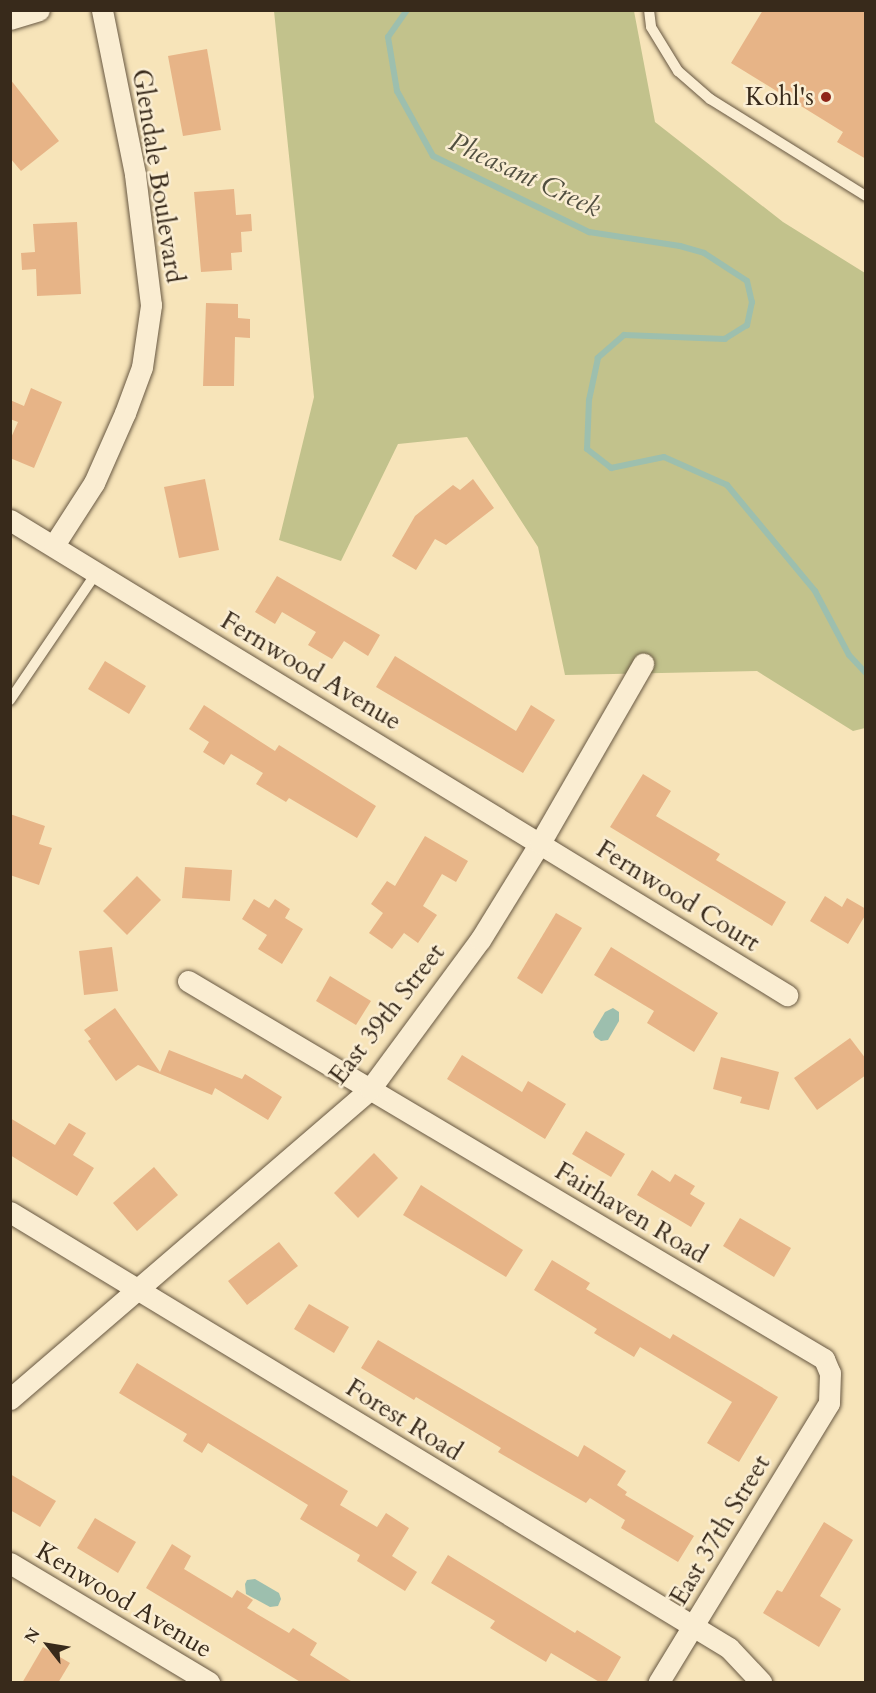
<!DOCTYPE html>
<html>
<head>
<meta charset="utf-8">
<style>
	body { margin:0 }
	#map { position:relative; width:876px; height:1693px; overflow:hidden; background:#f7e4b9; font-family:Cardo,serif }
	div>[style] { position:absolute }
	.green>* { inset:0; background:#c2c28c }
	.water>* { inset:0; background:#9dbfae }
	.stream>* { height:6px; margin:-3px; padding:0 3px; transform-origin:3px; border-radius:3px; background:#9dbfae }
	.building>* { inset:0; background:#e7b487 }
	.roads { filter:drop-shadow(0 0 2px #685842) drop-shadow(0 0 2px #685842) }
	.lane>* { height:10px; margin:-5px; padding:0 5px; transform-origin:5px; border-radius:5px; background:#faedd2 }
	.street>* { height:21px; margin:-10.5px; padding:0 10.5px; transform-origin:10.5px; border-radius:10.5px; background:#faedd2 }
	.dots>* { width:16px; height:16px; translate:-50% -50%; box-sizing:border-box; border:3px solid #faedd2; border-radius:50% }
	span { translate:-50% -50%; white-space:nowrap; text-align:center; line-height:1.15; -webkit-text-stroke:5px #faedd2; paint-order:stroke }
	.poi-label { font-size:26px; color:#382a1b }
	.right { translate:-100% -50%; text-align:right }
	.street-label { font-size:26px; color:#382a1b }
	.water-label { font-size:27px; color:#514f40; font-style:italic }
	.frame { position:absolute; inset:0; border:12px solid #382a1b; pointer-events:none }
	.north { position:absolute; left:18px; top:1615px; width:60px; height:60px; -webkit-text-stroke:4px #faedd2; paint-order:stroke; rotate:301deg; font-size:16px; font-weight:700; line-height:24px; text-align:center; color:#382a1b }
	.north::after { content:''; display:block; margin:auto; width:21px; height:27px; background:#382a1b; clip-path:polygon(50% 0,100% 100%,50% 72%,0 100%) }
</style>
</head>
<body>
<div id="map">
	<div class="green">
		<i style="clip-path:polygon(274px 11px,634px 11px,655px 122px,783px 222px,865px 273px,865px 728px,853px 731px,757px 671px,565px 675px,538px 547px,467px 437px,398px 444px,341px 561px,279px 540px,314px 397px)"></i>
	</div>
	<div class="water">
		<i style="clip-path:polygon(613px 1008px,619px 1012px,619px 1021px,608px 1040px,601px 1041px,595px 1037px,593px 1032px,605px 1012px)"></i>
		<i style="clip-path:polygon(255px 1579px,279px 1593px,281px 1599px,278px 1606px,270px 1607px,246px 1594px,245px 1584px,247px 1580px)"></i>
	</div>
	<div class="stream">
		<i style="left:407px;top:10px;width:33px;rotate:125deg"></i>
		<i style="left:388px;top:37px;width:55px;rotate:80.5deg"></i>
		<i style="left:397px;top:91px;width:74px;rotate:61deg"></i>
		<i style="left:433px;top:156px;width:174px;rotate:26deg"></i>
		<i style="left:589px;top:232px;width:92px;rotate:8.7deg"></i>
		<i style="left:680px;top:246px;width:25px;rotate:16deg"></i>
		<i style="left:704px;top:253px;width:51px;rotate:33.1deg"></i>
		<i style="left:747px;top:281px;width:22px;rotate:77deg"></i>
		<i style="left:752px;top:302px;width:24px;rotate:102deg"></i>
		<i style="left:747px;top:325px;width:26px;rotate:148deg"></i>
		<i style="left:725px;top:339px;width:101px;rotate:-177.7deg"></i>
		<i style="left:624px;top:335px;width:35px;rotate:139deg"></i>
		<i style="left:598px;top:358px;width:43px;rotate:102.1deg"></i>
		<i style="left:589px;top:400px;width:49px;rotate:92.3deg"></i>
		<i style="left:587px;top:449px;width:31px;rotate:38deg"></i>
		<i style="left:611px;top:468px;width:54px;rotate:-11.7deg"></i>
		<i style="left:664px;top:457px;width:69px;rotate:24deg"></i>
		<i style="left:727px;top:485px;width:138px;rotate:50.3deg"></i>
		<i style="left:815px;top:591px;width:72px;rotate:62deg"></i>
		<i style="left:849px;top:655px;width:25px;rotate:47deg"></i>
	</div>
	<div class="building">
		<i style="clip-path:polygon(763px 10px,866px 10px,866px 159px,837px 142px,843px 132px,731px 63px)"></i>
		<i style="clip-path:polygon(207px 49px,221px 130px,183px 136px,168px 56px)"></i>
		<i style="clip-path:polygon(10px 79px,59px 141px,21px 171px,10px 158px)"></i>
		<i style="clip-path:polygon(234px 189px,236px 215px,251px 214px,252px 231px,241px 232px,242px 252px,231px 253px,232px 270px,201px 272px,194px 192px)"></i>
		<i style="clip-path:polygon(77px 222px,81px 294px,37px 296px,36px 269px,22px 270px,21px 253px,35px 252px,33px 224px)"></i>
		<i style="clip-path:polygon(206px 303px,238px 304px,238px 318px,250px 319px,250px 338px,235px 337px,234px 386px,203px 386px)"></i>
		<i style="clip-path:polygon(31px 388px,62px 402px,34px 468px,10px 458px,10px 440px,18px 422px,10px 419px,10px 400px,24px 406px)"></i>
		<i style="clip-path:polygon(205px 479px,219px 550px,179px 558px,164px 487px)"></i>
		<i style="clip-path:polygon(473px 479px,494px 508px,446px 545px,435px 539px,416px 570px,392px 556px,415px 516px,453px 485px,460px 490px)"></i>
		<i style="clip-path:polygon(277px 576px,380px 635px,368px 656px,344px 641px,332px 659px,308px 645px,316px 632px,282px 612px,275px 624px,255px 612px)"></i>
		<i style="clip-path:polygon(395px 656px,516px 731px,531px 705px,555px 720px,523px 773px,376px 687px)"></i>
		<i style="clip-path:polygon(105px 661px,146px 686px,129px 714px,88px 689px)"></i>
		<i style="clip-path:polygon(204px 705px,275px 751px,279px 745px,376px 806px,357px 838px,289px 798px,286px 802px,256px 784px,263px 773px,231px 754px,224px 765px,203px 752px,209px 742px,189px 729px)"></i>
		<i style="clip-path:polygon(643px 774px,671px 791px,656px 816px,720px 854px,716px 860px,786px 902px,772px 926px,610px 827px)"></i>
		<i style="clip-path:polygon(10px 814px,45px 826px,39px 844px,52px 848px,39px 885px,10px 875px)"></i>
		<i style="clip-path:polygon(425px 836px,468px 861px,456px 882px,442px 874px,423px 906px,437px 915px,418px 943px,404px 933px,392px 949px,369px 933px,383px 913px,371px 904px,387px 881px,395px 886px)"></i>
		<i style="clip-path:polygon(185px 867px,232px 870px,230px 901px,182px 898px)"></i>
		<i style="clip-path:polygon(137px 876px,161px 900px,127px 935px,103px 911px)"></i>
		<i style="clip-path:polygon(825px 896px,842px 907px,847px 898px,866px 909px,866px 914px,848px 944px,810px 921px)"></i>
		<i style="clip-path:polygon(254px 899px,269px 908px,275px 899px,290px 909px,285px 918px,303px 929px,282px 964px,258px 949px,267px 935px,242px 919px)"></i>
		<i style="clip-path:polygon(556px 913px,582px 928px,542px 994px,517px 978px)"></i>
		<i style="clip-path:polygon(112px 947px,118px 991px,84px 995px,79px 951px)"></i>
		<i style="clip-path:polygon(611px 947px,718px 1013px,694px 1052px,647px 1023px,654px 1011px,594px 975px)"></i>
		<i style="clip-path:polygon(330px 976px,371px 1001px,356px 1025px,316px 1001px)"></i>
		<i style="clip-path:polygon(115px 1008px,160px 1072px,169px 1050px,242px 1079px,245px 1074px,282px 1097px,268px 1120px,215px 1088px,212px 1095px,138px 1065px,116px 1081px,88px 1041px,91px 1039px,84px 1030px)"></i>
		<i style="clip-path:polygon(850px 1038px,866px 1059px,866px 1075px,817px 1110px,794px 1078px)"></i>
		<i style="clip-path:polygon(462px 1055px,522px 1092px,528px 1081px,566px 1104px,545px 1139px,447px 1079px)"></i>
		<i style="clip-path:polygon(721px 1057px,779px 1072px,769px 1110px,740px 1103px,742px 1097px,713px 1089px)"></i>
		<i style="clip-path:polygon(10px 1118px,55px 1145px,69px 1123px,86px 1133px,73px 1155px,94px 1168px,77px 1196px,10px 1155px)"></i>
		<i style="clip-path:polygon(586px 1131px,625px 1154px,611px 1177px,572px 1154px)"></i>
		<i style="clip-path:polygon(374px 1153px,398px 1178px,358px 1218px,334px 1193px)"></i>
		<i style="clip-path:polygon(154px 1167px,178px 1195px,137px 1231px,113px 1203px)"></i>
		<i style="clip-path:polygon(652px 1170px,670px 1182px,675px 1174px,695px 1186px,690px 1194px,705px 1203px,691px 1227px,637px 1195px)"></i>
		<i style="clip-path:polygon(421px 1185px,523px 1250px,506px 1277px,403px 1215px)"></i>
		<i style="clip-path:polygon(740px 1218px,791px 1248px,774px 1277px,723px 1246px)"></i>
		<i style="clip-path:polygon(279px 1242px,298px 1266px,247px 1305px,228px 1281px)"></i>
		<i style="clip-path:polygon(552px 1260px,590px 1283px,586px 1289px,670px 1339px,673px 1334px,778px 1397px,739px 1462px,707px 1443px,732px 1402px,640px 1347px,634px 1357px,594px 1333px,597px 1329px,534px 1290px)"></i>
		<i style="clip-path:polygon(309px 1304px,349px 1327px,334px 1353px,294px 1329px)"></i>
		<i style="clip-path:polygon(378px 1340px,578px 1457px,584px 1445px,626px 1471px,617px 1485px,627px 1492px,625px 1495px,694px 1536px,678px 1562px,621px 1528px,625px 1520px,590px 1498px,586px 1503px,541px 1477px,498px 1452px,501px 1448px,416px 1397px,414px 1400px,361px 1368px)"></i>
		<i style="clip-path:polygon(137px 1363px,348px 1491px,340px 1505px,377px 1527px,386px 1513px,409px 1528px,392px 1556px,417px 1572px,405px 1591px,357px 1561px,360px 1555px,300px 1519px,308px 1505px,208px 1443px,202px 1453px,183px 1441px,187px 1434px,119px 1393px)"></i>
		<i style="clip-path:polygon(10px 1474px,56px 1501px,40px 1527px,10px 1510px)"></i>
		<i style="clip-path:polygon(95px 1518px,136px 1542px,118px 1573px,77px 1548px)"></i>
		<i style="clip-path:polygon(824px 1522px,853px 1540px,820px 1596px,841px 1609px,819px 1647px,763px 1613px,777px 1590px,782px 1592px)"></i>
		<i style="clip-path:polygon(172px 1544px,191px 1556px,184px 1569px,232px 1598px,237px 1590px,253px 1600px,247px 1608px,289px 1633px,293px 1628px,317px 1643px,310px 1655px,354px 1683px,302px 1683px,146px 1588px)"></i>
		<i style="clip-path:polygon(448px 1555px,575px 1633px,577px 1630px,621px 1657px,606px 1683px,601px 1683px,551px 1653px,546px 1662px,490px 1628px,495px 1621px,431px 1583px)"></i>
		<i style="clip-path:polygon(43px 1647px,70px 1663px,58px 1683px,22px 1683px)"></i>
	</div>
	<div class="roads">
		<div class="lane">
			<i style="left:649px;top:10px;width:17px;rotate:83deg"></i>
			<i style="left:651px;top:27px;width:52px;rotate:58.5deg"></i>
			<i style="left:678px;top:71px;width:43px;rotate:41.2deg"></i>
			<i style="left:710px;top:99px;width:184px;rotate:31.9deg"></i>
			<i style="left:10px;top:700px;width:155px;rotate:-55.8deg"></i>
		</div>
		<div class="street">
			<i style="left:10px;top:19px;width:30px;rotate:-17deg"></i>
			<i style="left:10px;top:520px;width:911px;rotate:31.44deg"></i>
			<i style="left:54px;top:545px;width:74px;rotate:-57.2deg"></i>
			<i style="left:94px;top:483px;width:77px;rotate:-66.1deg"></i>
			<i style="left:125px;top:413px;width:49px;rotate:-69.7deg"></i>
			<i style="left:142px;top:367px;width:63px;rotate:-81.7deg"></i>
			<i style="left:151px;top:305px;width:132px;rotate:-97deg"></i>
			<i style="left:135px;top:174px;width:167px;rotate:-101.4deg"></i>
			<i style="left:188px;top:981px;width:740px;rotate:30.72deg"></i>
			<i style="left:824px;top:1359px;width:15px;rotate:67deg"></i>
			<i style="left:830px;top:1373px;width:30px;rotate:92deg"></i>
			<i style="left:829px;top:1403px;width:327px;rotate:121.4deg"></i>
			<i style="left:10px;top:1212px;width:841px;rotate:31.23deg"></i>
			<i style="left:729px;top:1648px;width:47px;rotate:46.7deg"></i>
			<i style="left:10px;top:1399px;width:475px;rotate:-40.7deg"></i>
			<i style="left:370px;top:1089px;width:185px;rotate:-53.6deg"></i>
			<i style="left:480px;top:940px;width:114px;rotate:-58.3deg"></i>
			<i style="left:540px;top:843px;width:207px;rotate:-60.1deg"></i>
			<i style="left:10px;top:1563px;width:232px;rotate:30.9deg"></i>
		</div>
	</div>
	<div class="dots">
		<i style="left:826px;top:97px;background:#8f2418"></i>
	</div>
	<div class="poi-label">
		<span class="right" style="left:814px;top:97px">Kohl's</span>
	</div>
	<div class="street-label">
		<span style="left:158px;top:176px;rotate:81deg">Glendale Boulevard</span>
		<span style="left:311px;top:671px;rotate:31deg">Fernwood Avenue</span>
		<span style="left:678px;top:896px;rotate:32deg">Fernwood Court</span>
		<span style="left:387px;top:1014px;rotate:-52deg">East 39th Street</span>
		<span style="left:631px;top:1213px;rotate:31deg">Fairhaven Road</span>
		<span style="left:404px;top:1420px;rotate:32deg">Forest Road</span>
		<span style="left:720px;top:1530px;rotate:-59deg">East 37th Street</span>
		<span style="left:124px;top:1600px;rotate:31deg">Kenwood Avenue</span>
	</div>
	<div class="water-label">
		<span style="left:525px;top:175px;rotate:25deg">Pheasant Creek</span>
	</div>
	<div class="frame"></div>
	<div class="north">N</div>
</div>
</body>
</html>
